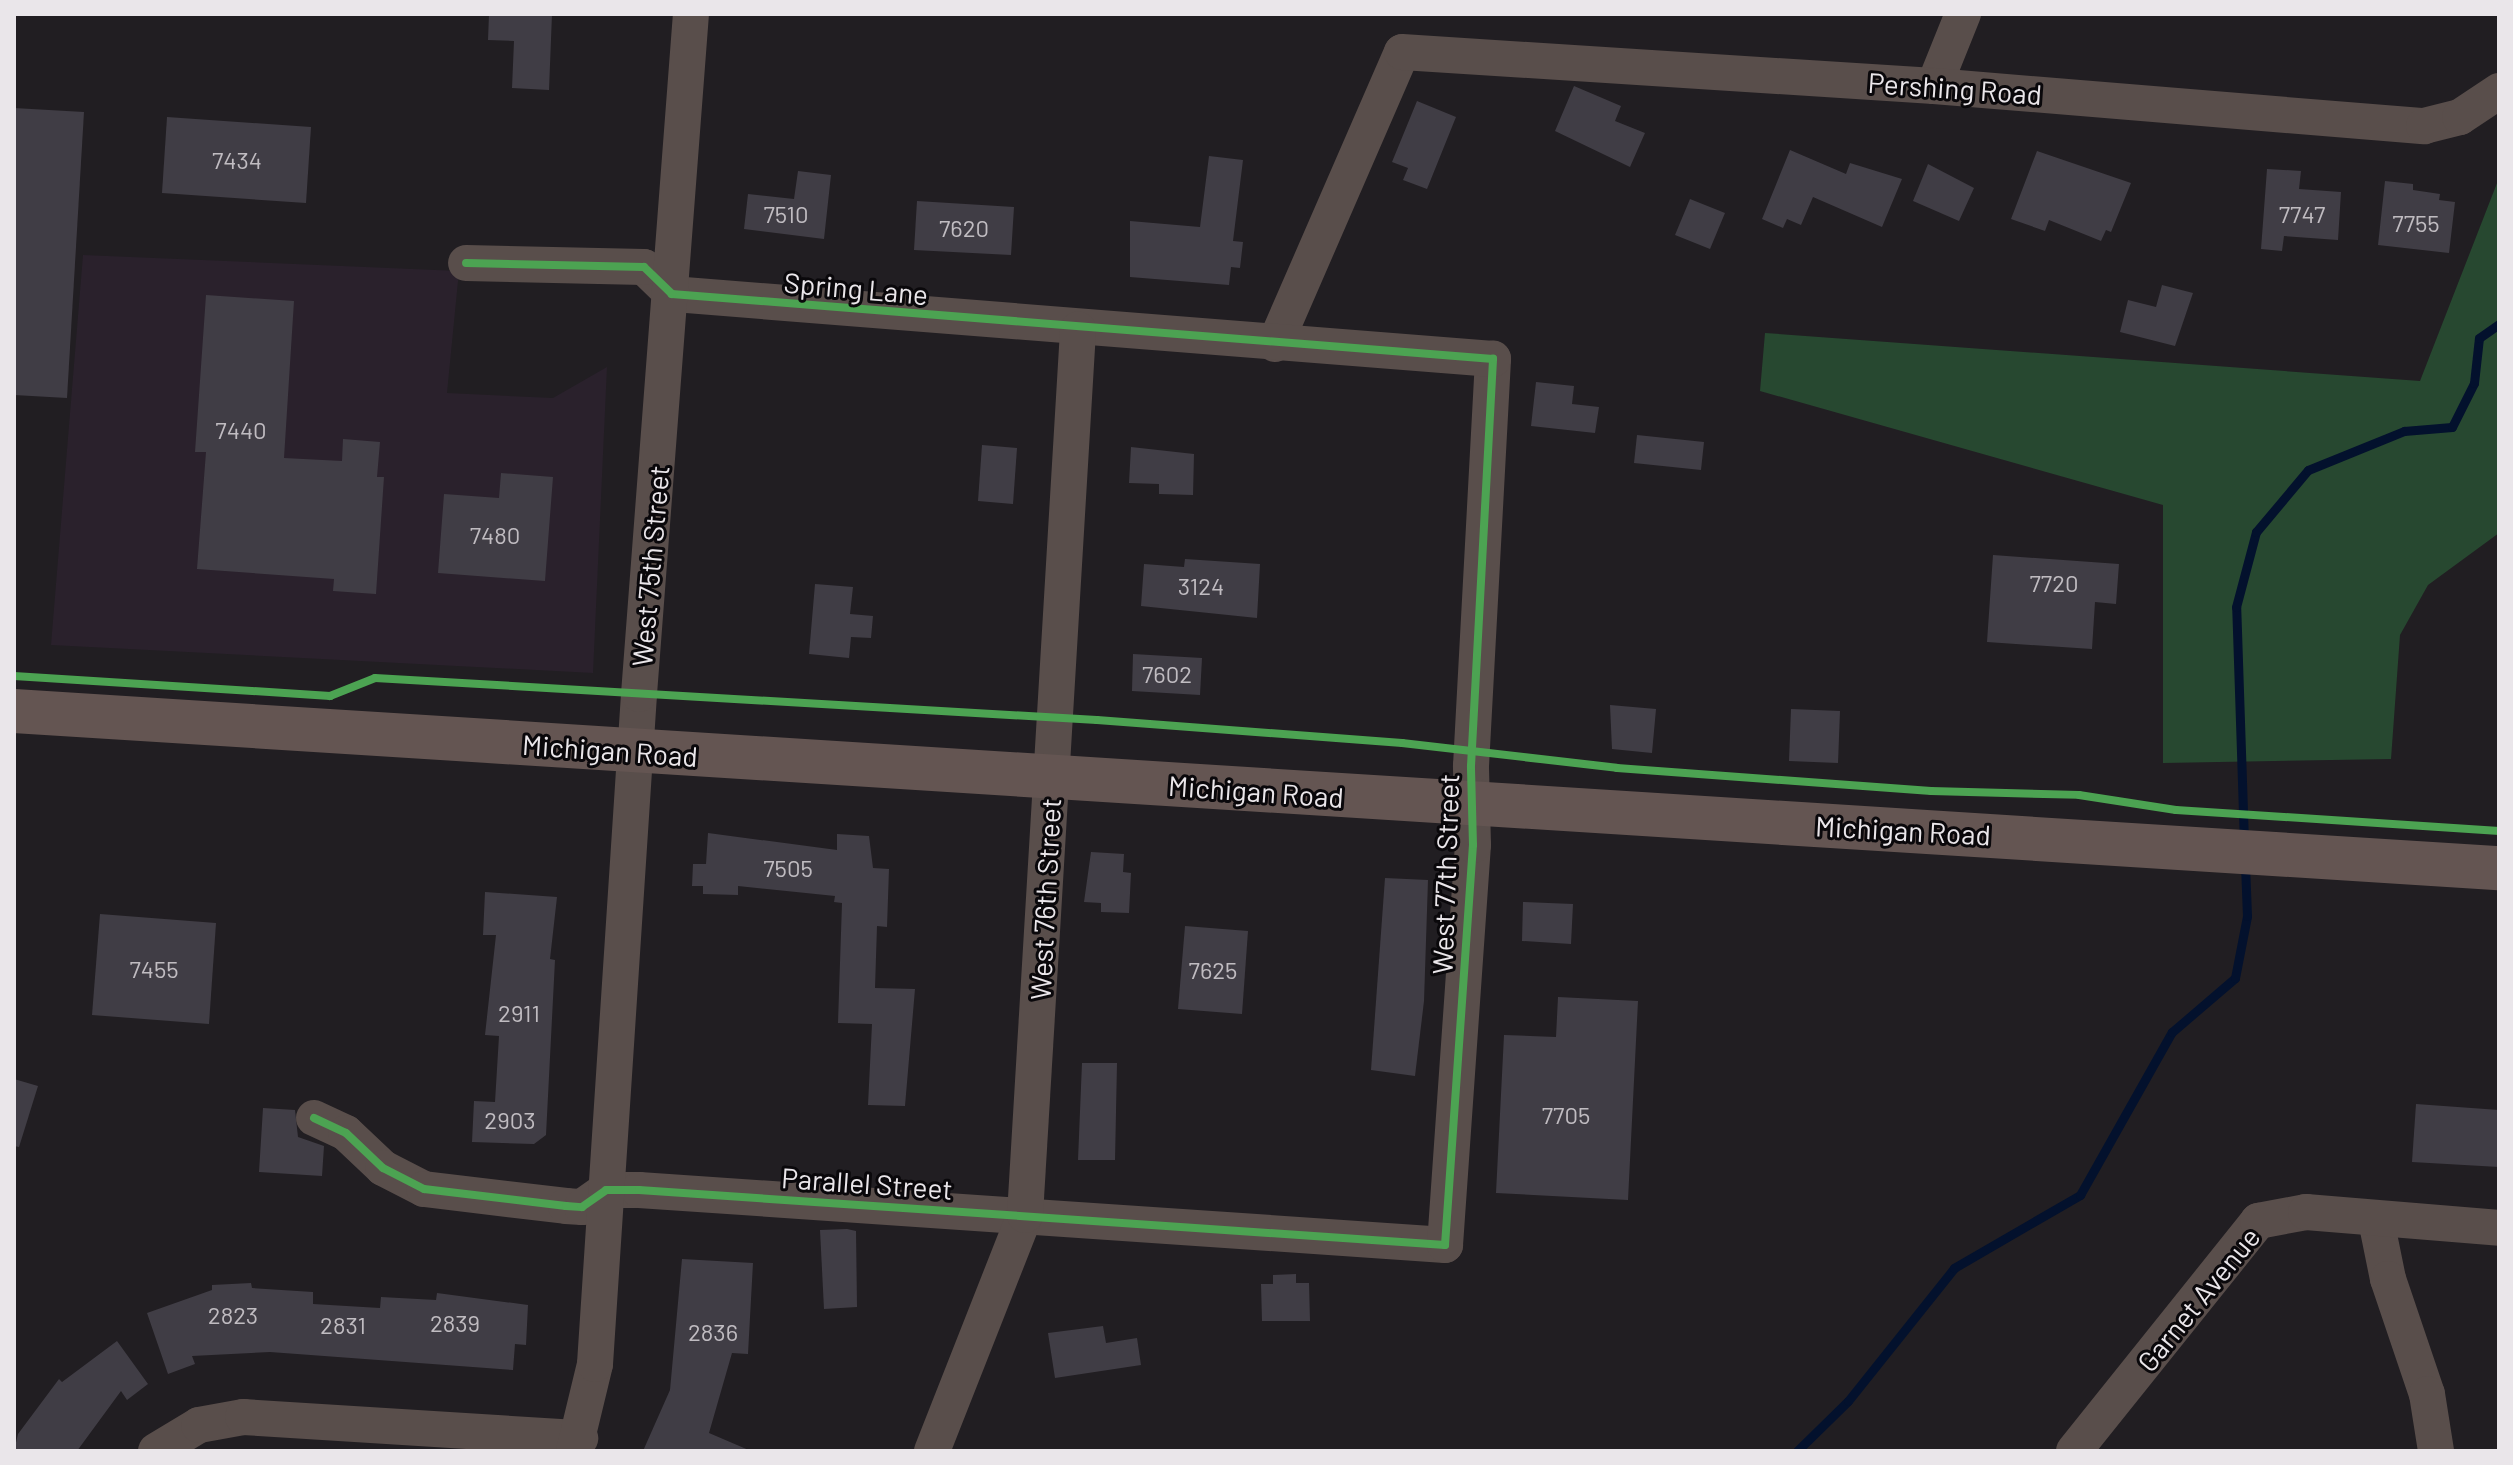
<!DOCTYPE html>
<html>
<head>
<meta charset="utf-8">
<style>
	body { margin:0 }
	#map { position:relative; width:2513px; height:1465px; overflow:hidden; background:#211e22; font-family:Barlow,sans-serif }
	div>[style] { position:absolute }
	.built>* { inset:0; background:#2a212c }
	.forest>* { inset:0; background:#274830 }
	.stream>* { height:9px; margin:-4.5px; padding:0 4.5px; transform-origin:4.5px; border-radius:4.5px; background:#03112d }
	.building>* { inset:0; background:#403d45 }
	.minor>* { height:36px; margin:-18px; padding:0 18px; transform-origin:18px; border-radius:18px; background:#594e4b }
	.major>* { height:44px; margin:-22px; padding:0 22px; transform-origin:22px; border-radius:22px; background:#645552 }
	.cycleway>* { height:8px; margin:-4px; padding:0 4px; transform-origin:4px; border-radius:4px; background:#4ca352 }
	span { translate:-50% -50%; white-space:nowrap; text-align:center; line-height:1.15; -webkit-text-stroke:6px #0a080b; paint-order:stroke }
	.number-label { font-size:24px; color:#c0bcc1 }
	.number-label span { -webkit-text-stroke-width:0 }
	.street-label { font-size:28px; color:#eae6ea }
	.frame { position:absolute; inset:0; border:16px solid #eae6ea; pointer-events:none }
</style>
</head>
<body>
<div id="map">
	<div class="built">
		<i style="clip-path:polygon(83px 255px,459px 271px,447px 393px,553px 398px,607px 367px,593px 673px,51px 645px)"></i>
	</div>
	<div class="forest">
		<i style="clip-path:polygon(2499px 178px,2499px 533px,2428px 585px,2400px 635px,2391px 759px,2163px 763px,2163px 505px,1760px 391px,1765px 333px,2420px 381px)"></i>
	</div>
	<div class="stream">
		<i style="left:2244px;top:842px;width:235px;rotate:-91.9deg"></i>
		<i style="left:2236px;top:607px;width:78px;rotate:-75.1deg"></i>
		<i style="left:2256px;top:532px;width:81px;rotate:-50deg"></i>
		<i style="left:2308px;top:470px;width:104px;rotate:-22.1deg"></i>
		<i style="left:2404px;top:431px;width:48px;rotate:-4.8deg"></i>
		<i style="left:2452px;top:427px;width:49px;rotate:-63.4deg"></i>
		<i style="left:2474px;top:383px;width:45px;rotate:-83.7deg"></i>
		<i style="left:2479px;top:338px;width:24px;rotate:-35deg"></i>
		<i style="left:1797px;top:1451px;width:71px;rotate:-44.4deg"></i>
		<i style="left:1848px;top:1401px;width:170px;rotate:-51.4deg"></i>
		<i style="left:1954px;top:1268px;width:146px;rotate:-30.1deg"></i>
		<i style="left:2080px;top:1195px;width:187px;rotate:-60.6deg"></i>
		<i style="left:2172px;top:1032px;width:83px;rotate:-40.6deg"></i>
		<i style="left:2235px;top:978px;width:63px;rotate:-79deg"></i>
		<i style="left:2247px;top:916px;width:51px;rotate:-92.2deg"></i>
	</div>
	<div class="building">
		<i style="clip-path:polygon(489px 14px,552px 14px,549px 90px,512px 88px,514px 41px,488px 40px)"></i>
		<i style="clip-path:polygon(1574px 86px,1621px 106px,1615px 121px,1645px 133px,1630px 167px,1555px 131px)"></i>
		<i style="clip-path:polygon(1417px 101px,1456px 117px,1427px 189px,1403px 180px,1408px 168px,1392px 162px)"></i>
		<i style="clip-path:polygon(14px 108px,84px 112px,67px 398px,14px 395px)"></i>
		<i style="clip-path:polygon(167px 117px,311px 127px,306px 203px,162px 193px)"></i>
		<i style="clip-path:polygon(1790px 150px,1846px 174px,1850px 163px,1902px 179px,1882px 227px,1813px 197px,1801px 225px,1787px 219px,1783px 228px,1762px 219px)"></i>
		<i style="clip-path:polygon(2037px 151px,2131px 183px,2111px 232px,2106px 230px,2101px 241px,2049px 220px,2045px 231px,2011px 219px)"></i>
		<i style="clip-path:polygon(1209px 156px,1243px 160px,1233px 241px,1243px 242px,1240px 268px,1231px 267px,1229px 285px,1130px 277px,1130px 221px,1200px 227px)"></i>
		<i style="clip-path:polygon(1928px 164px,1974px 188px,1959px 221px,1913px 201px)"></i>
		<i style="clip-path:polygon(2267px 169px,2301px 171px,2299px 189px,2341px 192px,2338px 240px,2284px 236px,2282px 251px,2261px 249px)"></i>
		<i style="clip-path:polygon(798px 171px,831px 175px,824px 239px,744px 229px,748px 194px,794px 199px)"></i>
		<i style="clip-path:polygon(2385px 181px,2413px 184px,2413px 190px,2440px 194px,2439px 200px,2455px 202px,2449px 253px,2378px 245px)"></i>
		<i style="clip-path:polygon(1690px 199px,1725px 213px,1710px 249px,1675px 235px)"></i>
		<i style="clip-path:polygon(917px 201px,1014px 207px,1011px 255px,914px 250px)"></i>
		<i style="clip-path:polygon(2162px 285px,2193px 293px,2175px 346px,2120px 332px,2128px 300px,2156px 307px)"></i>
		<i style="clip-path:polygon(206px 295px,294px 301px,284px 458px,342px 461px,343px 439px,380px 442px,377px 477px,384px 477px,376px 594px,333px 591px,334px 579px,197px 569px,206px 452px,195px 452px)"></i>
		<i style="clip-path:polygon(1536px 382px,1574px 386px,1572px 404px,1599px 407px,1595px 433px,1531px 426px)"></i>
		<i style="clip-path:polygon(1637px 435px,1704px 442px,1701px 470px,1634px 463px)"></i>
		<i style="clip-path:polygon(982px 445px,1017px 448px,1013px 504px,978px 501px)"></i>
		<i style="clip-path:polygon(1131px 447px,1194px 454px,1193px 495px,1159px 494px,1159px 484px,1129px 483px)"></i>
		<i style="clip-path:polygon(501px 473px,553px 477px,545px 581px,438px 573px,444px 494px,499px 498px)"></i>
		<i style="clip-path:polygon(1993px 555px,2119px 564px,2116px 604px,2095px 602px,2092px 649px,1987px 642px)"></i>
		<i style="clip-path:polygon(1185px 559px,1260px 564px,1257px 618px,1141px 606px,1144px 564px,1184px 567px)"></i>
		<i style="clip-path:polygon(815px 584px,853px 587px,850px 614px,873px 616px,871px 638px,851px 637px,849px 658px,809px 654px)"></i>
		<i style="clip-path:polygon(1133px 654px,1202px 658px,1200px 695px,1132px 691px)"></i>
		<i style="clip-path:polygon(1610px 705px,1656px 709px,1652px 753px,1612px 749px)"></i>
		<i style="clip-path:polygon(1791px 709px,1840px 711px,1838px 763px,1789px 761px)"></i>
		<i style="clip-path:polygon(708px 833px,837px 850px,837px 834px,869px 836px,873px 868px,889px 869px,887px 927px,877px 926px,875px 988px,915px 989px,905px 1106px,868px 1105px,872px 1024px,838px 1023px,842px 903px,834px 902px,835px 896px,738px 886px,738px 895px,703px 894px,703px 886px,692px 886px,693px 864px,706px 864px)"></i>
		<i style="clip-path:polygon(1091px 852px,1124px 854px,1123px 872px,1131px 873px,1129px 913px,1101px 912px,1101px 903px,1084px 902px)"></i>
		<i style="clip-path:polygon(1385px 878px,1428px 880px,1424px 1001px,1415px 1076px,1371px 1070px)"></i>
		<i style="clip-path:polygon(485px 892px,557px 897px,550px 959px,555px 960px,546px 1135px,534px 1144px,472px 1142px,474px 1101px,495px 1102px,499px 1036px,485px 1035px,496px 935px,483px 935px)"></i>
		<i style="clip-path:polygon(1523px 902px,1573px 904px,1571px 944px,1522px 941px)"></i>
		<i style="clip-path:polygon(100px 914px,216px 923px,209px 1024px,92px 1015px)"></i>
		<i style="clip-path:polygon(1185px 926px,1248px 931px,1242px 1014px,1178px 1009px)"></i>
		<i style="clip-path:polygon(1558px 997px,1638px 1001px,1628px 1200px,1496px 1193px,1504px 1035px,1556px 1037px)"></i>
		<i style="clip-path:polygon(1082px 1063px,1117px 1063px,1115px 1160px,1078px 1160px)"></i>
		<i style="clip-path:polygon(14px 1079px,38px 1086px,19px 1147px,14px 1146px)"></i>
		<i style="clip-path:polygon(2416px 1104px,2499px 1110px,2499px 1167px,2412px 1162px)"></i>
		<i style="clip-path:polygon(263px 1108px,295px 1110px,298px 1137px,324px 1146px,322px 1176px,259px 1172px)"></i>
		<i style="clip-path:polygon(847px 1229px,856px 1231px,857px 1307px,824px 1309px,820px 1230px)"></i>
		<i style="clip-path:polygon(682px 1259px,753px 1263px,748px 1354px,732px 1353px,709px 1433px,751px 1451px,643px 1451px,670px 1390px)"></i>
		<i style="clip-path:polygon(1296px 1274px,1296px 1283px,1309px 1283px,1310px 1321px,1262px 1321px,1261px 1284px,1273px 1284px,1273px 1275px)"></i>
		<i style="clip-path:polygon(251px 1283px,252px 1288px,313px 1292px,313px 1304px,380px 1308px,381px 1297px,436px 1300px,437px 1293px,528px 1305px,526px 1345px,515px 1344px,513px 1370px,270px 1352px,192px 1356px,195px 1364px,168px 1374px,147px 1313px,212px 1290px,212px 1285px)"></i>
		<i style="clip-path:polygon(1103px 1326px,1106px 1343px,1137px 1338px,1141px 1365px,1055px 1378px,1048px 1333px)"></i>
		<i style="clip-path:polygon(117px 1341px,148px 1384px,127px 1400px,121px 1391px,77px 1451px,14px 1451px,18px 1434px,59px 1379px,62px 1382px)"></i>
	</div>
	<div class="minor">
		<i style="left:1934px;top:86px;width:78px;rotate:-68.1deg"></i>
		<i style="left:1275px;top:344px;width:318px;rotate:-66.5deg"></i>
		<i style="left:1402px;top:52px;width:533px;rotate:3.66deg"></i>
		<i style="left:1934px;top:86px;width:492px;rotate:4.7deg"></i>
		<i style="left:2424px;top:126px;width:37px;rotate:-14deg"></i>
		<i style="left:2460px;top:117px;width:47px;rotate:-33.7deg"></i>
		<i style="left:314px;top:1118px;width:35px;rotate:25deg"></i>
		<i style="left:346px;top:1133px;width:51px;rotate:43.4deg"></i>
		<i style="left:383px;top:1168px;width:46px;rotate:27.1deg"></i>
		<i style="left:424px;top:1189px;width:143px;rotate:6.8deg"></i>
		<i style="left:566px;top:1206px;width:16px;rotate:4deg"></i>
		<i style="left:582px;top:1207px;width:29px;rotate:-35deg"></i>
		<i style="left:606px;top:1190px;width:33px"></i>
		<i style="left:639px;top:1190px;width:808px;rotate:3.9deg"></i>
		<i style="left:1445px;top:1245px;width:401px;rotate:-86deg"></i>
		<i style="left:1473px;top:845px;width:79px;rotate:-91.5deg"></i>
		<i style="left:1471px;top:766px;width:408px;rotate:-86.9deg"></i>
		<i style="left:1493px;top:359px;width:824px;rotate:-175.47deg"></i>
		<i style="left:672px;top:294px;width:39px;rotate:-136deg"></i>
		<i style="left:644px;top:267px;width:178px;rotate:-178.7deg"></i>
		<i style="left:2376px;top:1220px;width:60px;rotate:78.5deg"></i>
		<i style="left:2388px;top:1279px;width:121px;rotate:71.3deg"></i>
		<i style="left:2427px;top:1394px;width:58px;rotate:81deg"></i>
		<i style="left:156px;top:1451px;width:50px;rotate:-31.2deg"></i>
		<i style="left:199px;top:1425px;width:45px;rotate:-10.3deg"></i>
		<i style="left:243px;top:1417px;width:338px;rotate:3.6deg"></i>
		<i style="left:574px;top:1451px;width:89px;rotate:-76.4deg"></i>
		<i style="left:595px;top:1364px;width:671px;rotate:-86.24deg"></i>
		<i style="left:639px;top:694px;width:682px;rotate:-85.63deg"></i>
		<i style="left:932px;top:1451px;width:254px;rotate:-68.5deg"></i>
		<i style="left:1025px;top:1215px;width:887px;rotate:-86.57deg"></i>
		<i style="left:2074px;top:1451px;width:295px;rotate:-51.3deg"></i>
		<i style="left:2258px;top:1221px;width:49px;rotate:-10.6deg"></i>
		<i style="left:2306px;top:1212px;width:194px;rotate:4.7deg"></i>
	</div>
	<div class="major">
		<i style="left:14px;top:711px;width:2490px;rotate:3.62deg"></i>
	</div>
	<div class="cycleway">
		<i style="left:14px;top:676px;width:317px;rotate:3.6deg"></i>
		<i style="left:330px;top:696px;width:48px;rotate:-21.8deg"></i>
		<i style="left:375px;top:678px;width:723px;rotate:3.33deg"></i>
		<i style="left:1097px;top:720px;width:306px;rotate:4.3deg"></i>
		<i style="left:1402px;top:743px;width:216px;rotate:6.6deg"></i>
		<i style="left:1617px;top:768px;width:315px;rotate:4.2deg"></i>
		<i style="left:1931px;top:791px;width:148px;rotate:1.5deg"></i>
		<i style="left:2079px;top:795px;width:98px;rotate:8.8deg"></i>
		<i style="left:2176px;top:810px;width:324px;rotate:3.7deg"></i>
		<i style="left:314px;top:1118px;width:35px;rotate:25deg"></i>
		<i style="left:346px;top:1133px;width:51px;rotate:43.4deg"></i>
		<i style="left:383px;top:1168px;width:46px;rotate:27.1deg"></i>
		<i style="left:424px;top:1189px;width:143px;rotate:6.8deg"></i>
		<i style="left:566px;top:1206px;width:16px;rotate:4deg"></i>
		<i style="left:582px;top:1207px;width:29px;rotate:-35deg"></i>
		<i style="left:606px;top:1190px;width:33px"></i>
		<i style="left:639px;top:1190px;width:808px;rotate:3.9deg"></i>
		<i style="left:1445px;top:1245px;width:401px;rotate:-86deg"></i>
		<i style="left:1473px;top:845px;width:79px;rotate:-91.5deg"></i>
		<i style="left:1471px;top:766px;width:408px;rotate:-86.9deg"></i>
		<i style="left:1493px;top:359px;width:824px;rotate:-175.47deg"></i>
		<i style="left:672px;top:294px;width:39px;rotate:-136deg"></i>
		<i style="left:644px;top:267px;width:178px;rotate:-178.7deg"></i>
	</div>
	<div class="number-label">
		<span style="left:237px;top:160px">7434</span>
		<span style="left:786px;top:214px">7510</span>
		<span style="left:2302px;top:214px">7747</span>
		<span style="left:2416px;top:223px">7755</span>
		<span style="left:964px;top:228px">7620</span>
		<span style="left:241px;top:430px">7440</span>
		<span style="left:495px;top:535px">7480</span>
		<span style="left:2054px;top:583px">7720</span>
		<span style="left:1201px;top:586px">3124</span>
		<span style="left:1167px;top:674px">7602</span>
		<span style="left:788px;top:868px">7505</span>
		<span style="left:154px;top:969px">7455</span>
		<span style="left:1213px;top:970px">7625</span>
		<span style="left:519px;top:1013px">2911</span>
		<span style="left:1566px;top:1115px">7705</span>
		<span style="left:510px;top:1120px">2903</span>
		<span style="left:233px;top:1315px">2823</span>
		<span style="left:455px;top:1323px">2839</span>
		<span style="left:343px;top:1325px">2831</span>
		<span style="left:713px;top:1332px">2836</span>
	</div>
	<div class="street-label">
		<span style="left:1955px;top:88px;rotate:4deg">Pershing Road</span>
		<span style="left:856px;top:288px;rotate:5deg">Spring Lane</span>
		<span style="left:650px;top:566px;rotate:-85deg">West 75th Street</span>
		<span style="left:610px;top:750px;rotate:4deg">Michigan Road</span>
		<span style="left:1256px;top:791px;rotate:4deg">Michigan Road</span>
		<span style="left:1903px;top:830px;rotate:3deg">Michigan Road</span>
		<span style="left:1445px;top:874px;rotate:-88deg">West 77th Street</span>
		<span style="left:1045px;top:899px;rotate:-87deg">West 76th Street</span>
		<span style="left:867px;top:1183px;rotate:4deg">Parallel Street</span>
		<span style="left:2198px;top:1299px;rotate:-51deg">Garnet Avenue</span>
	</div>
	<div class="frame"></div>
</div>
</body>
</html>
